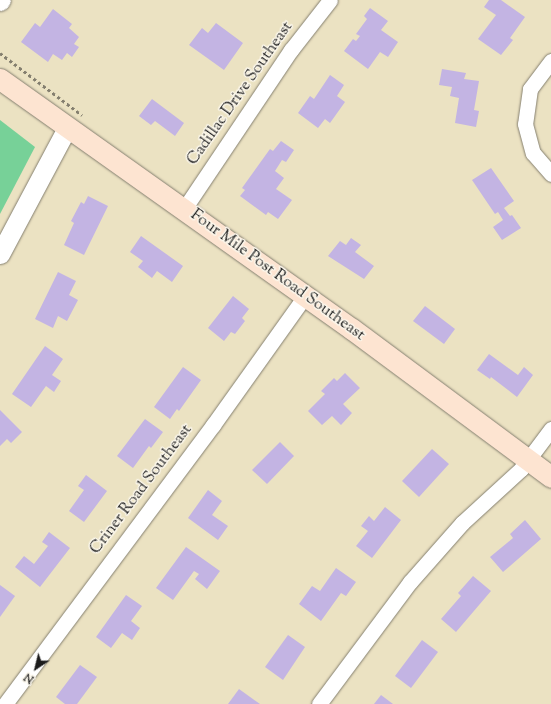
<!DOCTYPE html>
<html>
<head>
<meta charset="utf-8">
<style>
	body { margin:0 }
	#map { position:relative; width:551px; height:704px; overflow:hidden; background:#ebe2c2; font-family:"Sorts Mill Goudy",serif }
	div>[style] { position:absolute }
	.green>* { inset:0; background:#77d198 }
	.building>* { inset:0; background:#c3b4e3 }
	.path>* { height:2.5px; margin-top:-1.25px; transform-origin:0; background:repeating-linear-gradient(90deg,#847f6f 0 3px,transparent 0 6px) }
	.roads { filter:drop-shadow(0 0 1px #847f6f) drop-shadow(0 0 1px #847f6f) }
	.minor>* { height:15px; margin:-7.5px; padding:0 7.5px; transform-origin:7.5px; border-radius:7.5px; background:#fff }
	.tertiary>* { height:19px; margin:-9.5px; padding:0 9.5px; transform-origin:9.5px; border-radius:9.5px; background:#fff }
	.secondary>* { height:21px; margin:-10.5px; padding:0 10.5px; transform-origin:10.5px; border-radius:10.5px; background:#fde4d1 }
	span { translate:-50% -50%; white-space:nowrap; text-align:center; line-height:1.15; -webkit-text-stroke:3px #fbf7ec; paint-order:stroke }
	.street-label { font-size:16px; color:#1c1c1c }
	.north { position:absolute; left:16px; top:648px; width:40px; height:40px; -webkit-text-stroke:3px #fbf7ec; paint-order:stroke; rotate:215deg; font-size:11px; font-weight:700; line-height:16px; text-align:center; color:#1c1c1c }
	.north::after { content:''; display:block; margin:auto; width:14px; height:18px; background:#1c1c1c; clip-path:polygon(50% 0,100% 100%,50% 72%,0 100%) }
</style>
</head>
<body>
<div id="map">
	<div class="green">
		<i style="clip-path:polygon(0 120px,35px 147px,0 214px)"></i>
	</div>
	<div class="building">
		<i style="clip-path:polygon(489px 0,501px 0,525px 17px,510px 38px,513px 40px,501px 55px,478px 39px,496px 15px,484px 7px)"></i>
		<i style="clip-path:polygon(370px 8px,388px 21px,381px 30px,398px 42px,388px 57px,380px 52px,368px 69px,344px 51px,353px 39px,356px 41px,360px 36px,356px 34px,367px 19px,364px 16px)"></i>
		<i style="clip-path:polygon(53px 9px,72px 24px,69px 28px,79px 37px,74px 44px,79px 47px,72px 57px,67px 53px,62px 60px,53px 54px,48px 62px,21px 42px,35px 23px,40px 27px)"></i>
		<i style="clip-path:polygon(216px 23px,243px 43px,224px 70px,189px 45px,202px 28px,208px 33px)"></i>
		<i style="clip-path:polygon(442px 69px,466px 73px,464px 79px,479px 81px,474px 110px,479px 111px,476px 127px,455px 123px,459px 98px,450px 96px,452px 87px,439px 85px)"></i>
		<i style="clip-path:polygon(330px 75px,344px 85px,337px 96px,345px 102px,330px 123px,325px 119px,318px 128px,298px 113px,310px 96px,314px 99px)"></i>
		<i style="clip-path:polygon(152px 99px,184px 123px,175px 136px,155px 121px,151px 125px,139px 116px)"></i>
		<i style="clip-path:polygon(281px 141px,294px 150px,286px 162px,282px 160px,275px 171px,284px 178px,276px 189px,292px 200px,278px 219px,268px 212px,266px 215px,240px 196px,245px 190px,242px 188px,270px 149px,273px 151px)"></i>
		<i style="clip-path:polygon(491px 168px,514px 201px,504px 208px,510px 216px,512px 215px,521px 228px,502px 240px,493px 227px,503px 220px,498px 212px,495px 214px,472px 180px)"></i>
		<i style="clip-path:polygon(88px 196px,108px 206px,84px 255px,64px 245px,74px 223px,71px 221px,81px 202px,84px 204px)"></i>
		<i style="clip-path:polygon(141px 236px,183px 266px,172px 282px,157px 271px,152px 278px,138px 267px,143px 261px,130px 252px)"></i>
		<i style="clip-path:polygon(351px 238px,361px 245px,355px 252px,374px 266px,364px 279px,328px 256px,340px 241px,346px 245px)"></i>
		<i style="clip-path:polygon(58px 272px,76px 281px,69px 295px,78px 300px,67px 321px,58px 316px,53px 328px,35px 319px)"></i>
		<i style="clip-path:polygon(233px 296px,249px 309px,242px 318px,245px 321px,235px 334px,231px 332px,224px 341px,208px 328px)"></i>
		<i style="clip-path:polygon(425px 306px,455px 329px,444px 344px,413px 321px)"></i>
		<i style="clip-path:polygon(45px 346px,63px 359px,52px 375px,61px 381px,54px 392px,46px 386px,31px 407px,12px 394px)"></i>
		<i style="clip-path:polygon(489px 354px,518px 375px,524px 367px,533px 375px,517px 397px,491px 377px,490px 379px,477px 370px)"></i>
		<i style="clip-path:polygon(183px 367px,201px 380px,179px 411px,177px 409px,170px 419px,154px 407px)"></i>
		<i style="clip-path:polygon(345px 373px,360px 388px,343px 404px,352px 413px,341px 425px,332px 416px,322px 425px,308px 411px,325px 394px,321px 391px,334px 378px,337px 381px)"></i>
		<i style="clip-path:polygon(0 410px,22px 432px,11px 443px,7px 439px,0 446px)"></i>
		<i style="clip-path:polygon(145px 419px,163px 432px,151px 448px,149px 446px,133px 468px,117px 456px)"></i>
		<i style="clip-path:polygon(280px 442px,294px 456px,267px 484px,252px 470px)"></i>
		<i style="clip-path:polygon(432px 449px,449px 464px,419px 497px,402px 481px)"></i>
		<i style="clip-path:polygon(86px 475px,107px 491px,84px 522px,69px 511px,84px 490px,78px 486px)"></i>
		<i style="clip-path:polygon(208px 490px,222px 501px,212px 515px,228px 526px,218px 540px,188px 518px)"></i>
		<i style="clip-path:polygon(385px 507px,401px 520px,372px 558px,356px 546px,368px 531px,361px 526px,369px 516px,374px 521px)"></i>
		<i style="clip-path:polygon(525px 520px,541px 539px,503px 572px,490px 557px,513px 538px,510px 534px)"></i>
		<i style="clip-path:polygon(49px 532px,70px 548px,40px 587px,15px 567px,24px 556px,34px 564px,48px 546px,42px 542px)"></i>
		<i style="clip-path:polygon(186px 547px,220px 571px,207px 589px,195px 579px,199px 574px,194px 571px,173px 600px,156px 588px)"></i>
		<i style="clip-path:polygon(336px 568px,356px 582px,346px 596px,341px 593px,321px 621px,299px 604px,312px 586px,320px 591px)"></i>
		<i style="clip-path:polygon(473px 576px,491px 591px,456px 632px,441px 619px,461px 596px,458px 593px)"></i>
		<i style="clip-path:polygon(0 585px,15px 596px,0 617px)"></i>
		<i style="clip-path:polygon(126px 595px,142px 606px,131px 621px,140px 628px,132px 640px,122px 633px,111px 648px,96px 637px)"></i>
		<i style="clip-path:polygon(288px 635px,305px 647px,283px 680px,265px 667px)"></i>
		<i style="clip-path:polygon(422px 640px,438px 652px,411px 688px,395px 676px)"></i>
		<i style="clip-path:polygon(80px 665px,97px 677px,77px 704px,65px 704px,56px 697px)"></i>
		<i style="clip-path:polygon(239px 689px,260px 704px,228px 704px)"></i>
		<i style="clip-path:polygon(381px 695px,393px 704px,374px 704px)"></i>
	</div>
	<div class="path">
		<i style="left:0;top:53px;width:103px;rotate:37.1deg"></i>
	</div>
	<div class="roads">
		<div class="minor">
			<i style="left:551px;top:61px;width:35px;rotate:127deg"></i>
			<i style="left:530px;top:89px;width:35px;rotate:98deg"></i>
			<i style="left:525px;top:124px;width:30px;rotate:75deg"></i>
			<i style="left:533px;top:153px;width:28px;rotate:49deg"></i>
			<i style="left:184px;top:209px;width:192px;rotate:-56.1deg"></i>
			<i style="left:291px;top:50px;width:63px;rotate:-52deg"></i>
			<i style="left:5px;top:704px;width:348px;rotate:-53.3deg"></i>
			<i style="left:213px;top:425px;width:158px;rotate:-54.5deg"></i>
			<i style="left:319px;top:704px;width:152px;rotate:-53.3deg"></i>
			<i style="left:410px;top:582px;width:79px;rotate:-48.6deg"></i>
			<i style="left:462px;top:523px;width:80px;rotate:-42.5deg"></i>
			<i style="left:521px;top:469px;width:50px;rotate:-53.1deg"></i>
		</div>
		<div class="tertiary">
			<i style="left:0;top:1px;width:1px;rotate:-45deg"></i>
			<i style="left:0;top:254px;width:143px;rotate:-62deg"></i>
		</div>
		<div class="secondary">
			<i style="left:0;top:79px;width:432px;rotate:35.4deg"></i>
			<i style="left:352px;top:329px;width:248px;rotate:36.6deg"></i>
		</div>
	</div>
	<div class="street-label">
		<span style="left:241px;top:94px;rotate:-55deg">Cadillac Drive Southeast</span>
		<span style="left:277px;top:276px;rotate:36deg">Four Mile Post Road Southeast</span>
		<span style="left:142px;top:490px;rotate:-53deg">Criner Road Southeast</span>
	</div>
	<div class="north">N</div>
</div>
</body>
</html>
